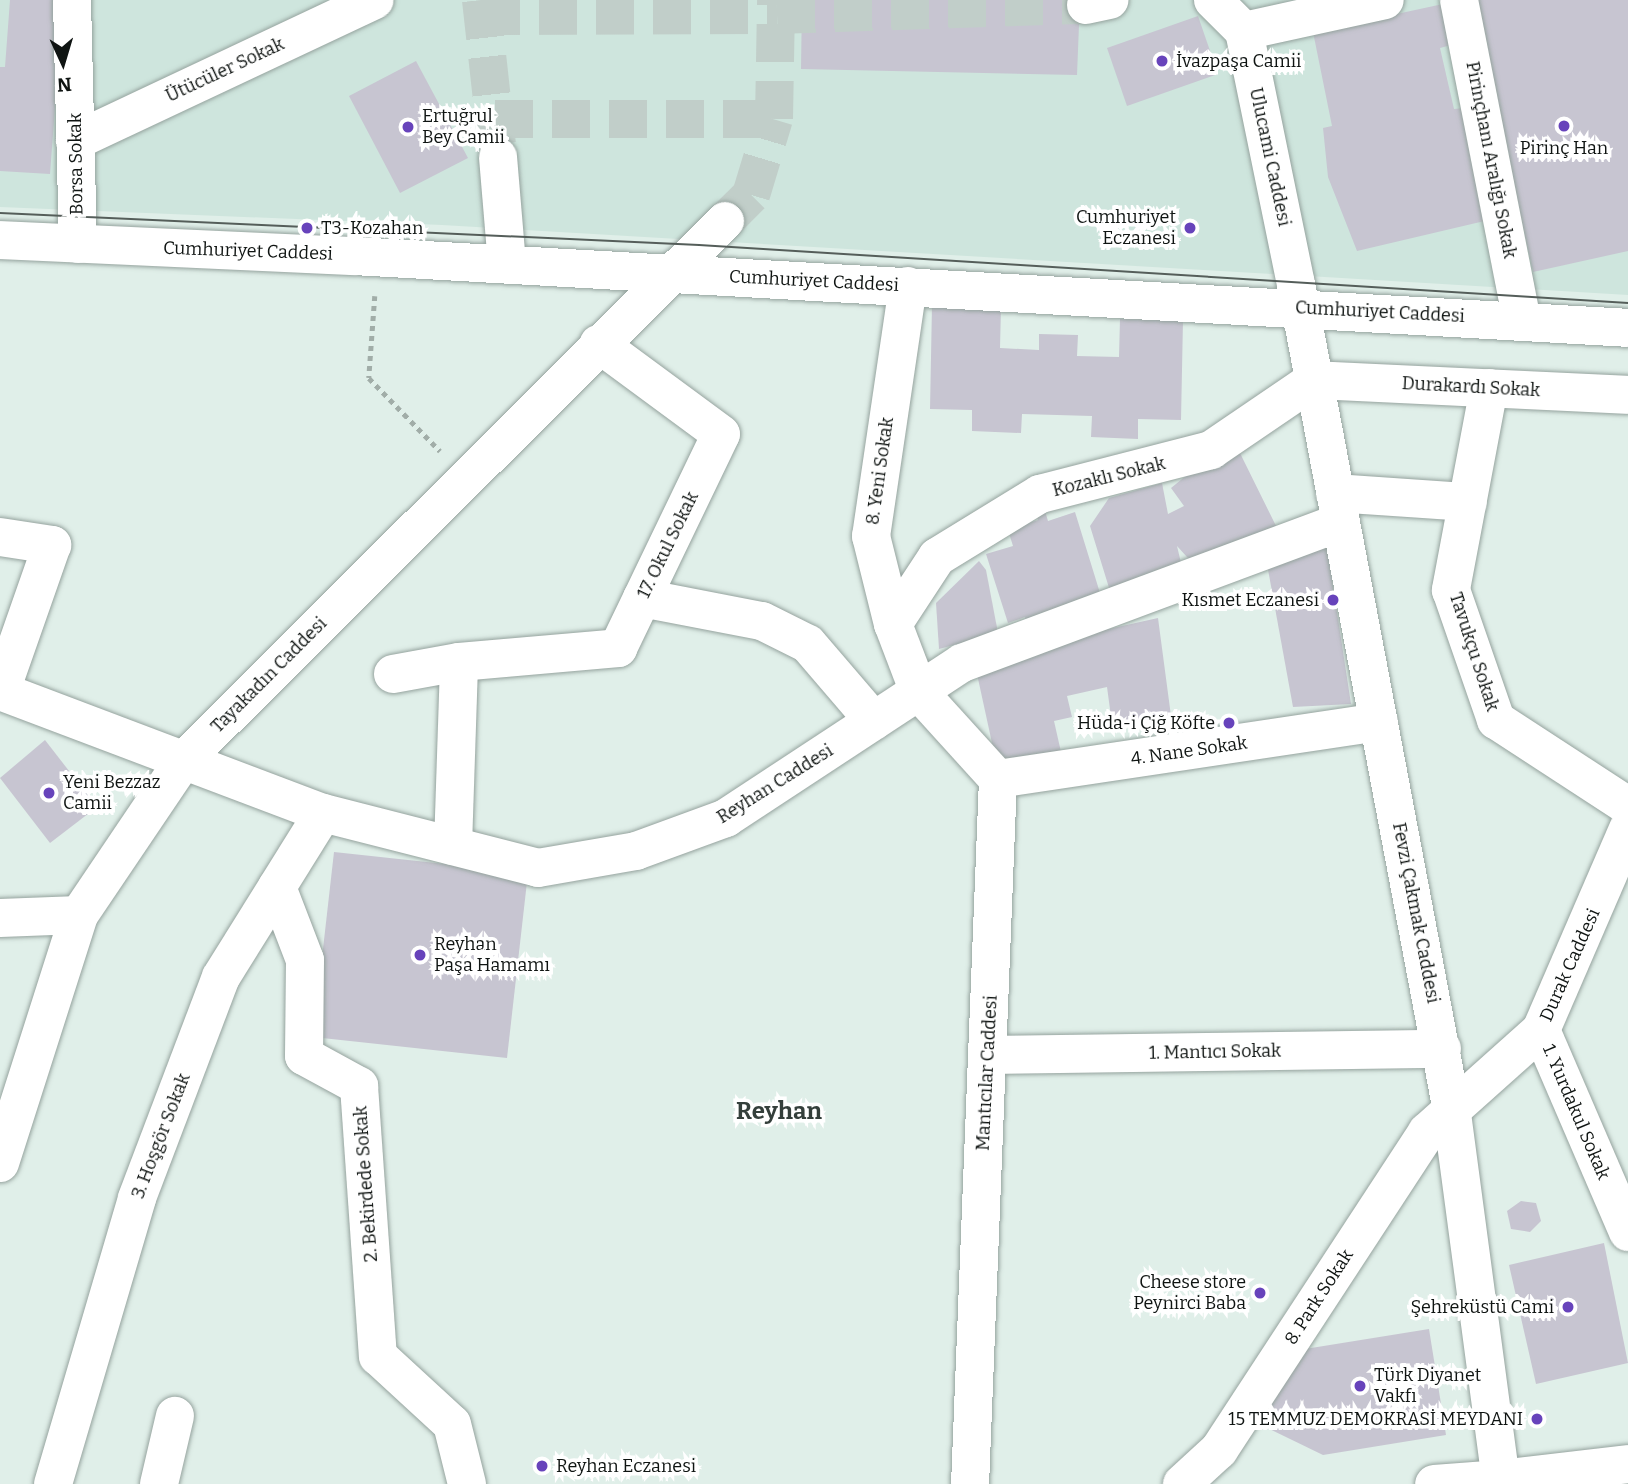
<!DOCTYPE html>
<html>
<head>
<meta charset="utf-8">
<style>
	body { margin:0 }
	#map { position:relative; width:1628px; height:1484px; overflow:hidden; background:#e0efe9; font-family:Bitter,serif }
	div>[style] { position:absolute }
	.built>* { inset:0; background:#cee5dd }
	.building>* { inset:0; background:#c7c5d1 }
	.minor-tunnel>* { height:38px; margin-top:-19px; transform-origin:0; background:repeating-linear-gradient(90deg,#c1cec9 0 38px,transparent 0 57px) }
	.path>* { height:4.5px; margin-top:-2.25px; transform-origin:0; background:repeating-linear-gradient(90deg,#a1ada8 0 5px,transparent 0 10px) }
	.roads { filter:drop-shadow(0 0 2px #95a39e) drop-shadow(0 0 2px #95a39e) }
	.minor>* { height:38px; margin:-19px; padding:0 19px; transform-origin:19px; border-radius:19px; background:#fff }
	.tram>* { height:2px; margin:-1px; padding:0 1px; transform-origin:1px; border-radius:1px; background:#555e5a }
	.dots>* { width:19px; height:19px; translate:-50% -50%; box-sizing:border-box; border:4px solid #fff; border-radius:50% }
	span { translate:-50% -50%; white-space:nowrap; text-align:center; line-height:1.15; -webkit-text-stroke:7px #fff; paint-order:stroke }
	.poi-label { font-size:18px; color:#0f1412 }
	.left { translate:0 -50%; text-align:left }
	.right { translate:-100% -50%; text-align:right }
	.street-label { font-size:18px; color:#0f1412 }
	.district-label { font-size:24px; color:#343f3b; font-weight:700 }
	.north { position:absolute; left:28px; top:28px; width:70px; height:70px; -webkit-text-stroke:5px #fff; paint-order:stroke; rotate:176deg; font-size:19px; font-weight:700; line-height:28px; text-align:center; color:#0f1412 }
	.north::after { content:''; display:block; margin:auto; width:24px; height:32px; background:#0f1412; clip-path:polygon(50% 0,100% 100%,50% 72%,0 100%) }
</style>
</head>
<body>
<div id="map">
	<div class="built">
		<i style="clip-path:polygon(0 0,1628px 0,1628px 295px,442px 225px,0 207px)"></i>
	</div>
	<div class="building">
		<i style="clip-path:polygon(10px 0,63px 0,50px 174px,0 171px,0 67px,5px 67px)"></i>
		<i style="clip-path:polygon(802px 0,1080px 0,1077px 75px,801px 69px)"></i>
		<i style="clip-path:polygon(1473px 0,1628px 0,1628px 251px,1533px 272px)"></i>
		<i style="clip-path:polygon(1443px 4px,1451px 45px,1440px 48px,1454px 109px,1475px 107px,1493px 219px,1357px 251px,1328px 177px,1323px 128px,1332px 126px,1313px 32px)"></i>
		<i style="clip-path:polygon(1198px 16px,1218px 74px,1127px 106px,1107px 48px)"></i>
		<i style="clip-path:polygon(416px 61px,468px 158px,400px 193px,349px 96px)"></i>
		<i style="clip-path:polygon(932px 305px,1001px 307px,1000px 348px,1039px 350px,1039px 334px,1078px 335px,1077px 356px,1119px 357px,1120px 319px,1183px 320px,1181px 420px,1138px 419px,1138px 439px,1091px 437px,1092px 416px,1022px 414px,1021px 433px,972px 431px,972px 410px,930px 409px)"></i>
		<i style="clip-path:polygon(1238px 449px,1277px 528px,1197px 568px,1177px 546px,1182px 567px,1110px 591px,1090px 526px,1109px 498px,1162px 483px,1168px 514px,1184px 506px,1171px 488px,1198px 466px)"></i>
		<i style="clip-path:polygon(1045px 511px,1048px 521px,1075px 512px,1100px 593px,1027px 625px,1025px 617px,1008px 623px,986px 554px,1013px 546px,1008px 530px,1038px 520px,1036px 514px)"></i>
		<i style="clip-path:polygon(1326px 540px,1351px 704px,1293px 707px,1267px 564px)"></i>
		<i style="clip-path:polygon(979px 561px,986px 570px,998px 633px,939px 649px,936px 603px)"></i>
		<i style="clip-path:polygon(1158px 618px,1171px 716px,1112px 724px,1107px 687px,1067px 696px,1072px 717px,1054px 721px,1061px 752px,997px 766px,977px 674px,1095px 632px)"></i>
		<i style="clip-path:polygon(45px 740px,97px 807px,50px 843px,0 778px)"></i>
		<i style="clip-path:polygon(334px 852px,528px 873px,507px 1058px,313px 1037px)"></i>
		<i style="clip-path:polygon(1521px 1201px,1536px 1203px,1541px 1221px,1530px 1232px,1511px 1229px,1507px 1211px)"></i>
		<i style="clip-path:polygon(1604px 1243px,1628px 1363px,1536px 1384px,1509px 1265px)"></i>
		<i style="clip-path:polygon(1429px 1329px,1446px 1435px,1323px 1455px,1259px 1424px,1305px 1349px)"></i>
	</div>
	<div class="minor-tunnel">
		<i style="left:481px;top:0;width:145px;rotate:83.7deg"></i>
		<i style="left:482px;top:16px;width:295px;rotate:-0.2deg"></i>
		<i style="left:777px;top:15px;width:309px;rotate:-1.9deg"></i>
		<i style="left:495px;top:119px;width:279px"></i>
		<i style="left:725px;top:221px;width:37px;rotate:-45deg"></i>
		<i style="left:751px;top:195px;width:79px;rotate:-73.2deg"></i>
		<i style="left:774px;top:119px;width:119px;rotate:-89deg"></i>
	</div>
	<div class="path">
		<i style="left:375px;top:296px;width:82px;rotate:94.2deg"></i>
		<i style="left:369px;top:378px;width:102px;rotate:45.8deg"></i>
	</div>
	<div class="roads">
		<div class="minor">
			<i style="left:72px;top:0;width:244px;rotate:88.6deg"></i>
			<i style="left:1213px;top:0;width:44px;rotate:45deg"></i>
			<i style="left:1244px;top:31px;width:258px;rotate:78.4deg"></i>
			<i style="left:1296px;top:284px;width:836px;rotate:79.32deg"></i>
			<i style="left:1451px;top:1106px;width:376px;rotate:82.4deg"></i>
			<i style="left:1501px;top:1479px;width:67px;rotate:175.7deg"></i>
			<i style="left:1459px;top:0;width:326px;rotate:78.9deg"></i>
			<i style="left:1086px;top:5px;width:24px;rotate:-12deg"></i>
			<i style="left:1244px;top:31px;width:144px;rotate:-12.4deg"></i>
			<i style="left:75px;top:141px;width:331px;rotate:-25.2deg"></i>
			<i style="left:498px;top:157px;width:107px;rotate:85.2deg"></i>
			<i style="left:0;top:240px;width:354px;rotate:2.6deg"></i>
			<i style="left:354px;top:256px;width:1276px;rotate:3.23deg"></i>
			<i style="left:908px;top:286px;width:253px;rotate:98.4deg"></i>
			<i style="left:871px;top:536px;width:91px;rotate:76deg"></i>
			<i style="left:893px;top:624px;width:73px;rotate:69.1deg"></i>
			<i style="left:919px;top:692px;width:118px;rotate:47.8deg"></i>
			<i style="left:998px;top:779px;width:706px;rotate:92.27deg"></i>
			<i style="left:1489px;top:388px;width:206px;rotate:100.7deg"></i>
			<i style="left:1451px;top:590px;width:138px;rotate:70.9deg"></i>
			<i style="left:1496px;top:720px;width:158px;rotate:33.1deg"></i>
			<i style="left:1335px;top:493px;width:133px;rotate:3.9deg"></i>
			<i style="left:0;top:537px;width:53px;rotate:8.7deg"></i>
			<i style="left:52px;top:545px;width:155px;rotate:109.3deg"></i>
			<i style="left:642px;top:598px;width:122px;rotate:10.9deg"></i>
			<i style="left:762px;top:621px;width:51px;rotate:26.6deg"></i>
			<i style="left:808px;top:644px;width:101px;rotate:49.4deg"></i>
			<i style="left:893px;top:624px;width:80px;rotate:-56.7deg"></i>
			<i style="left:937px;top:557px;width:121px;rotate:-31.5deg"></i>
			<i style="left:1040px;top:494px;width:177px;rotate:-14.4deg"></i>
			<i style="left:1211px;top:450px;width:125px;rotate:-34.2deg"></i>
			<i style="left:1314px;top:380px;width:314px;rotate:2.7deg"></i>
			<i style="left:393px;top:674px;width:67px;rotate:-10.3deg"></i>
			<i style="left:459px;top:662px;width:160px;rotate:-5deg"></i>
			<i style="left:618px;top:648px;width:237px;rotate:-64.3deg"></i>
			<i style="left:721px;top:434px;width:152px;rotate:-143.6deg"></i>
			<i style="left:0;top:691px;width:345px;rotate:20.7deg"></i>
			<i style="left:323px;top:813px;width:222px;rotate:14.3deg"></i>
			<i style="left:538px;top:868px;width:99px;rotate:-9.8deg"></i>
			<i style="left:636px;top:851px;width:96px;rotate:-20.1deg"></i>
			<i style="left:726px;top:818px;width:282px;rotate:-33.3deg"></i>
			<i style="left:962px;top:663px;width:404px;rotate:-20.4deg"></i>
			<i style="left:998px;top:779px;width:385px;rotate:-8.5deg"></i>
			<i style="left:453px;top:846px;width:184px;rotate:-88.1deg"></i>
			<i style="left:277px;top:887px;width:78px;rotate:69deg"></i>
			<i style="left:305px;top:960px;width:96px;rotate:90.6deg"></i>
			<i style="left:304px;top:1056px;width:63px;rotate:28.6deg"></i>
			<i style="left:359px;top:1086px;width:271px;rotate:86deg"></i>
			<i style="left:378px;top:1356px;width:100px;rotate:42.6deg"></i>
			<i style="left:452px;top:1424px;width:62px;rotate:76deg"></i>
			<i style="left:0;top:918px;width:79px;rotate:-2.2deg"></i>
			<i style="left:1541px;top:1030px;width:220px;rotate:66.7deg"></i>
			<i style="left:988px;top:1055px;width:454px;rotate:-0.8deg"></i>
			<i style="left:0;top:1163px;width:260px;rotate:-72.3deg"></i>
			<i style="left:79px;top:915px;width:186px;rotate:-56deg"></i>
			<i style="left:183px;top:761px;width:765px;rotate:-44.89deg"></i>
			<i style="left:1501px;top:1479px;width:128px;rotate:-6.7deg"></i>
			<i style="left:53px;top:1484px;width:298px;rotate:-73.6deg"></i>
			<i style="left:137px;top:1198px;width:236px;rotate:-69.2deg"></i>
			<i style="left:221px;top:977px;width:193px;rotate:-58.1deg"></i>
			<i style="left:159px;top:1484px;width:70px;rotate:-76.8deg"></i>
			<i style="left:1182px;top:1484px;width:50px;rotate:-42.6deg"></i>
			<i style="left:1219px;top:1450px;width:380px;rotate:-56.8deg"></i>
			<i style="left:1427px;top:1132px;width:153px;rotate:-41.8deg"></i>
			<i style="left:1541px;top:1030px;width:219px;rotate:-66.6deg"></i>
		</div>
	</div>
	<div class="tram">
		<i style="left:0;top:213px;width:700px;rotate:2.62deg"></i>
		<i style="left:699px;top:245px;width:931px;rotate:3.57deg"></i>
	</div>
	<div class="dots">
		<i style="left:1162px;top:61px;background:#6743bb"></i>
		<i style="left:1564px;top:126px;background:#6743bb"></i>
		<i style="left:408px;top:127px;background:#6743bb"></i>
		<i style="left:307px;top:228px;background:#6743bb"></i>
		<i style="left:1190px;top:228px;background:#6743bb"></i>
		<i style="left:1333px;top:600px;background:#6743bb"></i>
		<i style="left:1229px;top:723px;background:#6743bb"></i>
		<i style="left:49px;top:793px;background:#6743bb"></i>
		<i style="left:420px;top:955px;background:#6743bb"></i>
		<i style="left:1260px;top:1293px;background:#6743bb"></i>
		<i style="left:1568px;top:1307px;background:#6743bb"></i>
		<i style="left:1360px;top:1386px;background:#6743bb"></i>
		<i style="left:1537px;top:1419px;background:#6743bb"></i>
		<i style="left:542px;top:1466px;background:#6743bb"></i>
	</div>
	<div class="poi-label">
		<span class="left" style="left:1176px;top:61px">İvazpaşa Camii</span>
		<span class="left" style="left:422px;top:127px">Ertuğrul<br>Bey Camii</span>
		<span style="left:1564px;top:148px">Pirinç Han</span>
		<span class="right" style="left:1176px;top:228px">Cumhuriyet<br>Eczanesi</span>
		<span class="left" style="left:321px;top:228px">T3-Kozahan</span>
		<span class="right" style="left:1319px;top:600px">Kısmet Eczanesi</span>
		<span class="right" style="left:1215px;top:723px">Hüda-i Çiğ Köfte</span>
		<span class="left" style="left:63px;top:793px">Yeni Bezzaz<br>Camii</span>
		<span class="left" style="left:434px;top:955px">Reyhan<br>Paşa Hamamı</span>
		<span class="right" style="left:1246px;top:1293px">Cheese store<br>Peynirci Baba</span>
		<span class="right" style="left:1554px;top:1307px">Şehreküstü Cami</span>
		<span class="left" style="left:1374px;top:1386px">Türk Diyanet<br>Vakfı</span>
		<span class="right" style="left:1523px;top:1419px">15 TEMMUZ DEMOKRASİ MEYDANI</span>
		<span class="left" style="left:556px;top:1466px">Reyhan Eczanesi</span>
	</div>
	<div class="street-label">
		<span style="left:225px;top:70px;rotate:-25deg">Ütücüler Sokak</span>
		<span style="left:1270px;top:157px;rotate:78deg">Ulucami Caddesi</span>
		<span style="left:1491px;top:160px;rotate:79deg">Pirinçhanı Aralığı Sokak</span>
		<span style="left:76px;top:164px;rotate:-91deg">Borsa Sokak</span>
		<span style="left:248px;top:251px;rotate:2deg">Cumhuriyet Caddesi</span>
		<span style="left:814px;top:281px;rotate:3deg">Cumhuriyet Caddesi</span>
		<span style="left:1380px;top:312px;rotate:3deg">Cumhuriyet Caddesi</span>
		<span style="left:1471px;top:387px;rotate:3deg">Durakardı Sokak</span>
		<span style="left:880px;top:471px;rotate:-82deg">8. Yeni Sokak</span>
		<span style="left:1109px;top:477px;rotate:-14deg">Kozaklı Sokak</span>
		<span style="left:668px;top:545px;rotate:-64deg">17. Okul Sokak</span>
		<span style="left:1474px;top:652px;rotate:72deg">Tavukçu Sokak</span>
		<span style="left:269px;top:675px;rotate:-45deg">Tayakadın Caddesi</span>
		<span style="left:1189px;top:751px;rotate:-8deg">4. Nane Sokak</span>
		<span style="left:775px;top:784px;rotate:-32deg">Reyhan Caddesi</span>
		<span style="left:1416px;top:913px;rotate:79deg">Fevzi Çakmak Caddesi</span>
		<span style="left:1570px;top:965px;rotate:-66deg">Durak Caddesi</span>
		<span style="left:1215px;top:1052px;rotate:-1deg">1. Mantıcı Sokak</span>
		<span style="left:987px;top:1073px;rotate:-87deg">Mantıcılar Caddesi</span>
		<span style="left:1576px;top:1112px;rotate:67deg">1. Yurdakul Sokak</span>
		<span style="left:161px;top:1136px;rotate:-69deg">3. Hoşgör Sokak</span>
		<span style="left:366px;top:1184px;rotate:-94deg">2. Bekirdede Sokak</span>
		<span style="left:1319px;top:1297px;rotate:-57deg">8. Park Sokak</span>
	</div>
	<div class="district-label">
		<span style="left:779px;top:1112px">Reyhan</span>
	</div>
	<div class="north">N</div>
</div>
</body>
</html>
